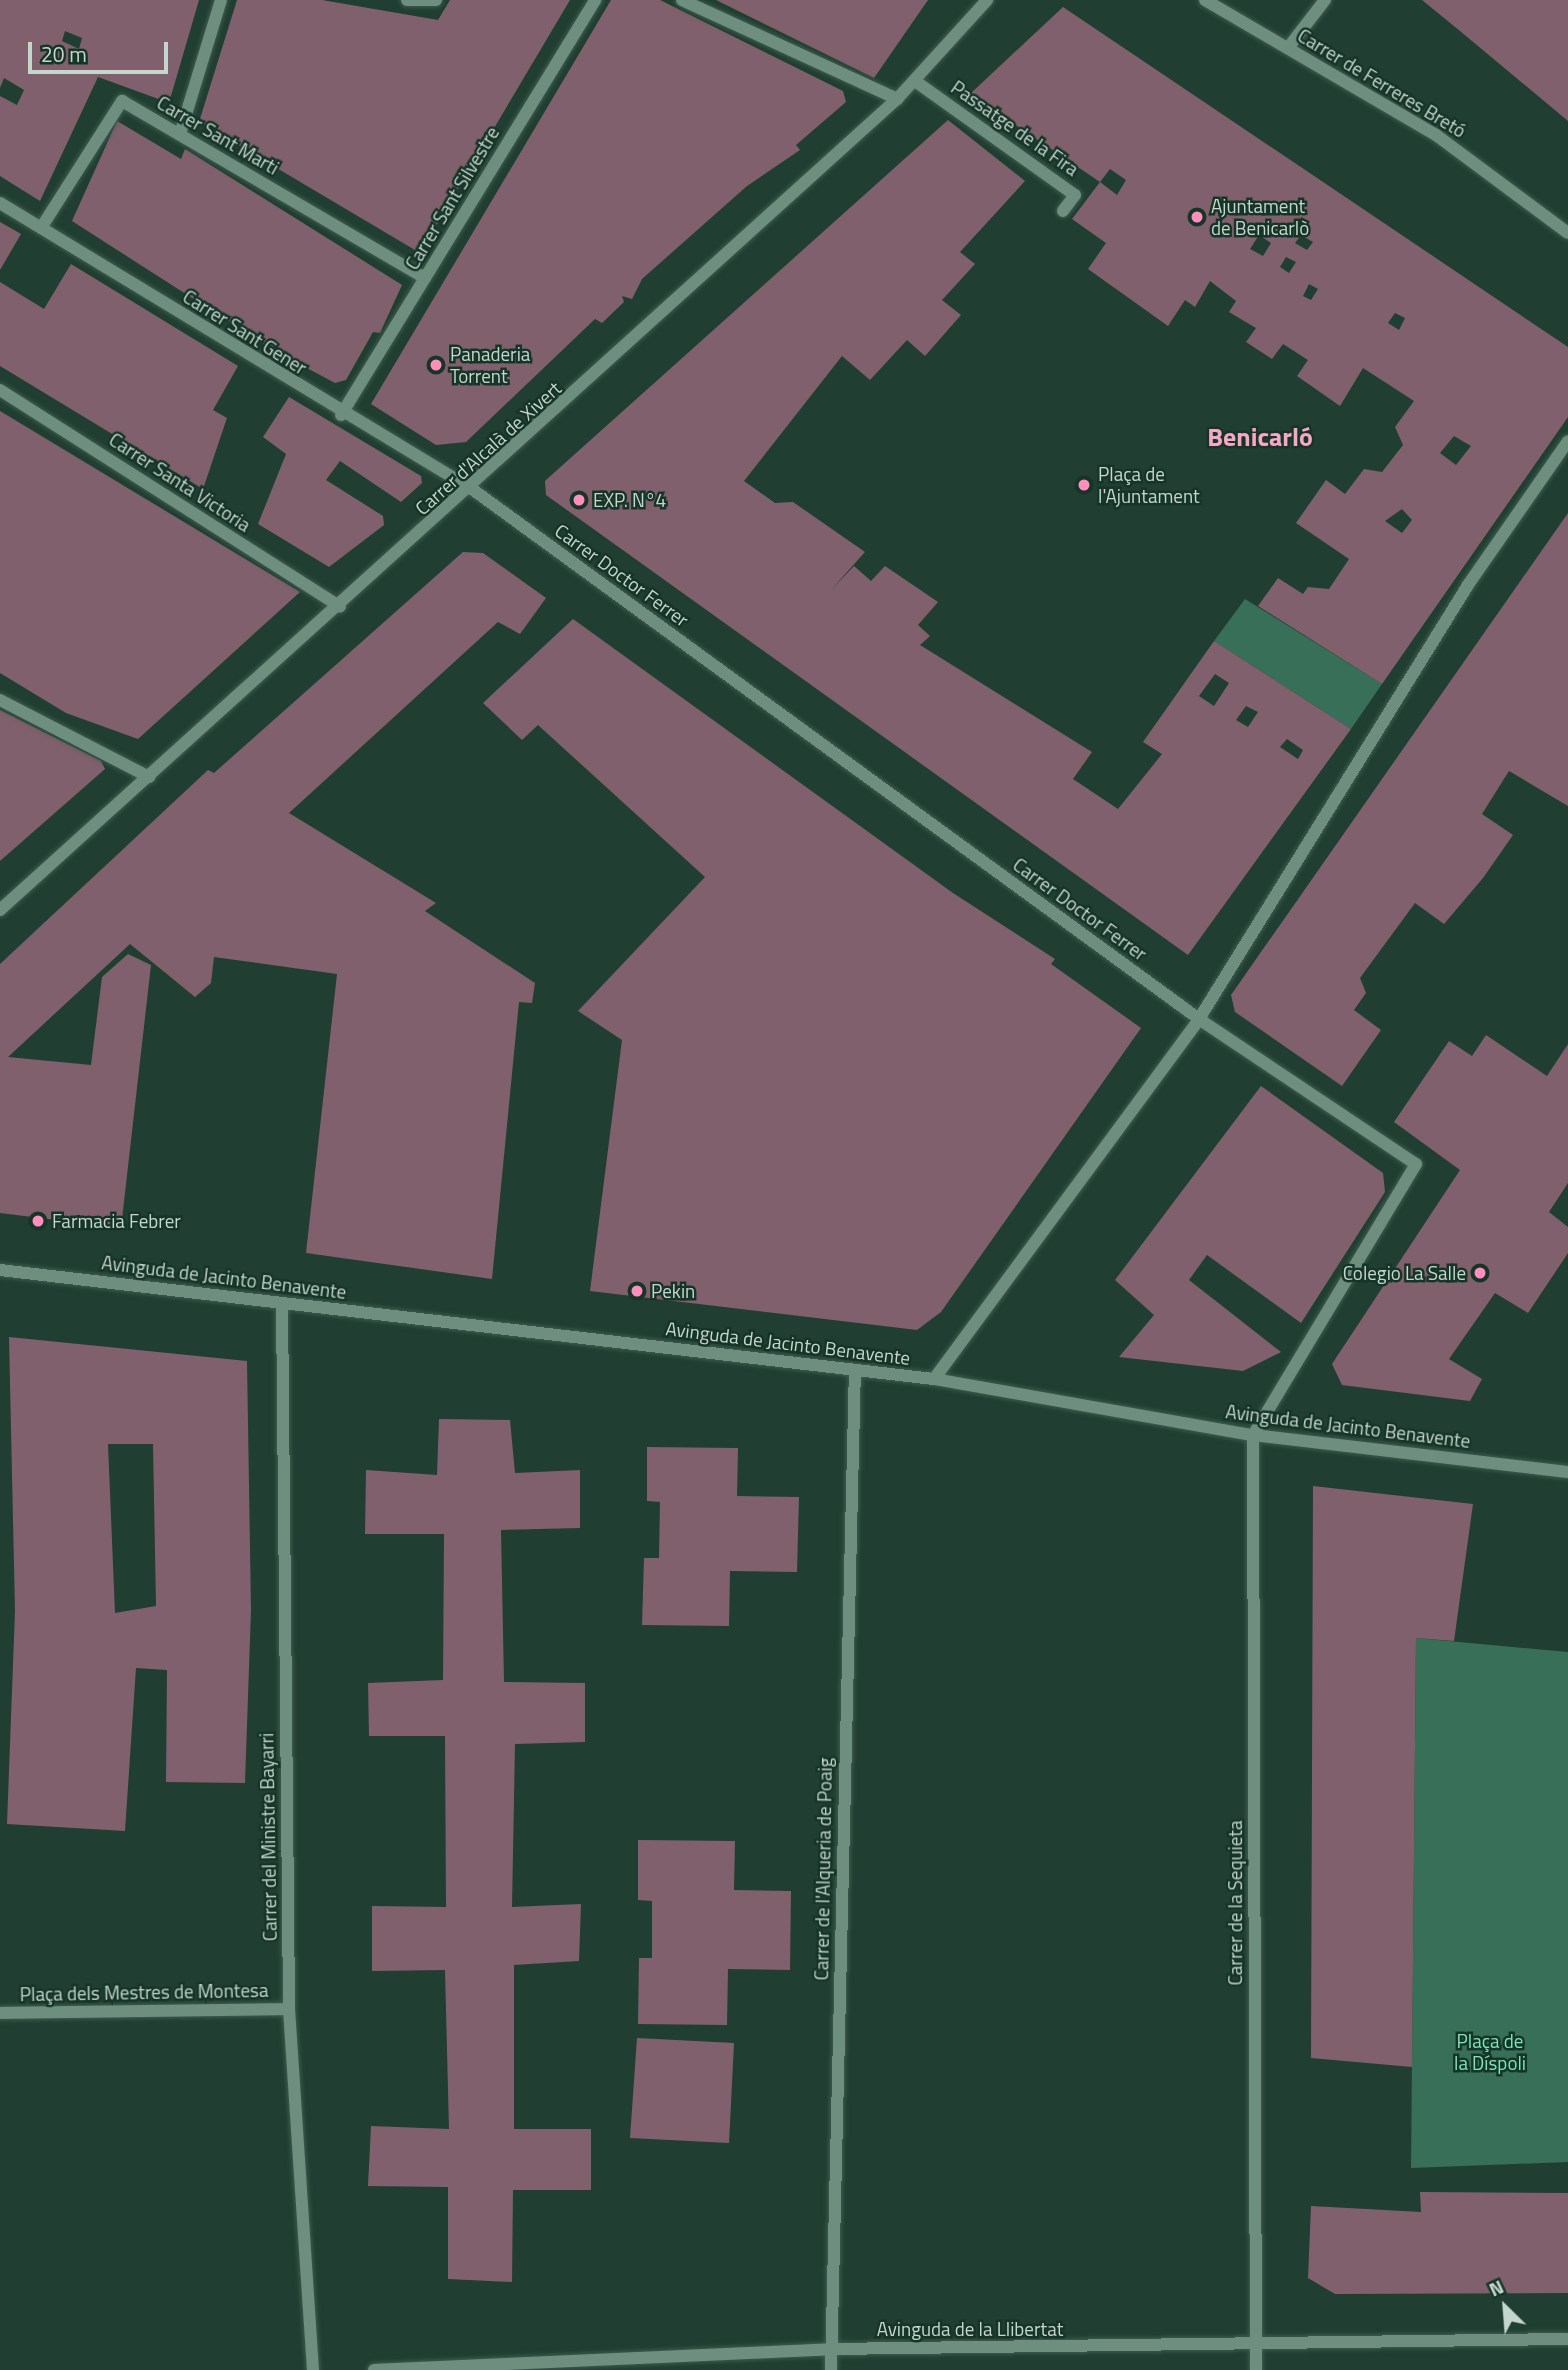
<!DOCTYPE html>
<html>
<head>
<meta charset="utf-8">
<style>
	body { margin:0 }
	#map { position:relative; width:1568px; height:2370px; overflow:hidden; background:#203f32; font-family:"Titillium Web",sans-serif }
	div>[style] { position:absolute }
	.green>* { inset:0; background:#386f58 }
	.building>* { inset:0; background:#80606c }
	.roads { filter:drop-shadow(0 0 2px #3f5b4f) drop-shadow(0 0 2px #3f5b4f) }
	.minor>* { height:12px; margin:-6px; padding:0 6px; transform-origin:6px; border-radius:6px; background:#6e8f7f }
	.dots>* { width:19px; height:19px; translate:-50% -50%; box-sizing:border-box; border:4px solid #163528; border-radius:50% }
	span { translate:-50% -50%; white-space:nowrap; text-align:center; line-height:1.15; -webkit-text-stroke:5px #163528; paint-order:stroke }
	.street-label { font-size:19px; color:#c5d6cd }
	.poi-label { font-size:19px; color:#c5d6cd }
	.left { translate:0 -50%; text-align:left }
	.right { translate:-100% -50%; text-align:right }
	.park-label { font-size:19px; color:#7ce6b8 }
	.district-label { font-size:26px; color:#f6a7c5; font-weight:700 }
	.north { position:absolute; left:1470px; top:2272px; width:70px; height:70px; -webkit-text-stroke:5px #163528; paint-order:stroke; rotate:335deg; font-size:19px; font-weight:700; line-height:28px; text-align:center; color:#c5d6cd }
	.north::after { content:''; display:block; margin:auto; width:24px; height:32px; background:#c5d6cd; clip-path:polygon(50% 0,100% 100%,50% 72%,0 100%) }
	.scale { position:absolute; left:28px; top:42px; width:140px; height:32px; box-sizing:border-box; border:4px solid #c5d6cd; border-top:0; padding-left:9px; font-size:21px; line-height:24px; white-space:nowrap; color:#c5d6cd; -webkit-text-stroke:5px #163528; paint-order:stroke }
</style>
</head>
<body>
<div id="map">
	<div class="green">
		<i style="clip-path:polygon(1245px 599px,1382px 684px,1351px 729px,1214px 641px)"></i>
		<i style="clip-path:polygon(1416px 1638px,1568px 1652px,1568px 2162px,1411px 2168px)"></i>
	</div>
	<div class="building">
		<i style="clip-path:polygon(evenodd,0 0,199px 0,171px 96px,164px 101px,98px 77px,40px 201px,0 176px,0 96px,17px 105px,24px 90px,4px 78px,0 88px,0 0,65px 31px,82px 38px,79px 49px,62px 41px,65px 31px)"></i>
		<i style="clip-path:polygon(237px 0,322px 0,438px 20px,450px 0,570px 0,420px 253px,199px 122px)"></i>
		<i style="clip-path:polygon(611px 0,660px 0,843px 91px,846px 102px,796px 145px,800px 150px,747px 186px,642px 279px,632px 299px,622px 296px,624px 302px,602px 323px,595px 319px,466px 442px,436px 445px,371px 404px)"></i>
		<i style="clip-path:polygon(716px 0,928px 0,874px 78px)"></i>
		<i style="clip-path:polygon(1422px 0,1568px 0,1568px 121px,1460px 31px)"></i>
		<i style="clip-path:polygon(evenodd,1063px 7px,1568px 347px,1568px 417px,1382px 684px,1258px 606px,1278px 578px,1303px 594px,1308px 587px,1329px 589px,1349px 559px,1296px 523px,1326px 480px,1345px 494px,1364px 469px,1382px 472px,1403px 445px,1395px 427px,1414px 401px,1363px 368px,1340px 406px,1297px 376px,1308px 360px,1283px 344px,1272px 359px,1246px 342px,1256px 328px,1229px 312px,1236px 301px,1210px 281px,1195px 307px,1185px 300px,1168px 326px,1088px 269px,1106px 243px,1072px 219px,1100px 182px,1117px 195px,1126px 180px,1110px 169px,1100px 182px,970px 94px,1063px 7px,1259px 235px,1271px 243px,1263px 256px,1250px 249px,1259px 235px,1063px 7px,1301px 235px,1313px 242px,1307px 250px,1295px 243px,1301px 235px,1063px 7px,1286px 257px,1296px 262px,1289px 273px,1280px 267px,1286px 257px,1063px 7px,1309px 284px,1318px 289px,1311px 300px,1303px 296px,1309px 284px,1063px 7px,1395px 313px,1405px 318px,1399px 330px,1388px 323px,1395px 313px,1063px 7px,1454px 436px,1471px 446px,1456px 465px,1440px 453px,1454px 436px,1063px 7px,1402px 509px,1412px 520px,1402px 533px,1385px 521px,1402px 509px)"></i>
		<i style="clip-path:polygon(evenodd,948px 120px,1025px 181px,960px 252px,975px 264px,942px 300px,961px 315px,925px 356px,907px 340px,870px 380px,842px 356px,744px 481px,775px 503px,793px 502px,865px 552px,830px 591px,854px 566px,871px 581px,885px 566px,938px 602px,918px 625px,930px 636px,920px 645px,1092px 752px,1073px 779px,1118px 809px,1162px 754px,1143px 742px,1214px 641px,1351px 729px,1188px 955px,546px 495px,545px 481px,556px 471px,948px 120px,1215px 674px,1229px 683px,1214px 706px,1199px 696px,1215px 674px,948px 120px,1246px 706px,1258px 712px,1248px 727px,1236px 720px,1246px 706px,948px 120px,1287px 739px,1303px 750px,1298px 759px,1280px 747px,1287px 739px)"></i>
		<i style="clip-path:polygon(117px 121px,181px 159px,185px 149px,402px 285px,380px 333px,373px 332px,346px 380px,335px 383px,273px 350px,72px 221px)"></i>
		<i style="clip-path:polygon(0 222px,21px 234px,0 270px)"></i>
		<i style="clip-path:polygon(71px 264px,238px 366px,213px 410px,227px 418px,203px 489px,0 366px,0 282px,44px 309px)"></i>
		<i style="clip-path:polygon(289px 397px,421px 476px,422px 483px,401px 502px,340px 461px,326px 480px,383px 516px,384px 525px,329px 567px,258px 524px,286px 454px,263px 437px)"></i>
		<i style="clip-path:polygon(0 411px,300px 592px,138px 739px,66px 713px,0 673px)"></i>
		<i style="clip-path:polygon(1568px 513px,1568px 806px,1509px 771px,1482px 814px,1513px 835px,1483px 878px,1444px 924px,1415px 903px,1360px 978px,1366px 993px,1354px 1010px,1381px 1030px,1342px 1086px,1235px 1012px,1231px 995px)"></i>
		<i style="clip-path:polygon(463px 552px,483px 553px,546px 598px,520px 634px,498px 622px,289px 813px,436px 903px,425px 911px,535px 983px,532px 1003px,519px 1002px,492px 1279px,306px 1253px,337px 974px,214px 957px,211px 983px,195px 997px,130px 944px,8px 1057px,91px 1065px,102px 977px,128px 954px,151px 965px,121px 1228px,0 1213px,0 964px,208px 770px,214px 773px)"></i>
		<i style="clip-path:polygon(573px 619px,953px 893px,1055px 959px,1051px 964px,1141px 1028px,941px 1312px,917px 1330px,590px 1291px,622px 1040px,578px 1011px,705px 877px,538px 725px,522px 740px,483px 703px)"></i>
		<i style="clip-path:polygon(0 710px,101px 761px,105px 769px,0 861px)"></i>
		<i style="clip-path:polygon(1486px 1035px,1547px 1076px,1568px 1044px,1568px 1183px,1549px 1212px,1568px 1227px,1568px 1253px,1528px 1313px,1495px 1293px,1449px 1359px,1482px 1379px,1470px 1401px,1342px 1385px,1332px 1364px,1460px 1170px,1394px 1122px,1449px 1041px,1472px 1056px)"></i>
		<i style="clip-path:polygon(1261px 1086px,1383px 1173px,1385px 1192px,1301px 1323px,1207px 1255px,1189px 1280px,1281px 1352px,1243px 1371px,1119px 1357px,1154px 1315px,1115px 1280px)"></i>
		<i style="clip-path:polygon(evenodd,9px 1337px,247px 1361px,251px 1610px,245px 1783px,166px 1782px,167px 1670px,136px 1668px,125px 1831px,7px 1824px,15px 1611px,9px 1337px,108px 1444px,153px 1444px,156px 1606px,115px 1613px,108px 1444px)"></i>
		<i style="clip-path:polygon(439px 1419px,510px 1420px,515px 1473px,580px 1470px,580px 1528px,501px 1530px,504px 1682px,585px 1683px,585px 1742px,515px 1744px,512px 1907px,581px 1904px,579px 1961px,514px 1965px,514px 2129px,591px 2129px,591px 2190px,513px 2190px,512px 2282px,448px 2279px,448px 2187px,368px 2186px,371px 2126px,449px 2129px,445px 1970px,372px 1971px,372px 1906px,446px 1907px,445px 1736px,369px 1736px,368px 1683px,443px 1680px,444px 1534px,365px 1534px,366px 1470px,437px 1475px)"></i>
		<i style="clip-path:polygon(647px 1447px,738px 1448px,737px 1496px,799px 1497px,797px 1572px,730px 1571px,729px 1626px,642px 1625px,644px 1558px,659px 1558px,660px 1502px,647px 1501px)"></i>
		<i style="clip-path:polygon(1313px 1486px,1473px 1504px,1454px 1641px,1416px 1638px,1412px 2067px,1311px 2058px)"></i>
		<i style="clip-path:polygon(638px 1840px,735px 1841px,734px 1890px,791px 1891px,790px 1970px,728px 1969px,727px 2025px,638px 2024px,639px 1958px,652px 1958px,652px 1901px,638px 1900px)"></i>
		<i style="clip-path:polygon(637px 2038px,734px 2043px,729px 2143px,630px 2138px)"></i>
		<i style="clip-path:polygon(1420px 2192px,1568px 2193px,1568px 2293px,1335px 2294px,1308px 2278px,1311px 2206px,1421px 2212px)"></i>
	</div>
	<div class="roads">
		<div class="minor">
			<i style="left:407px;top:0;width:29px"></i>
			<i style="left:682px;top:0;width:237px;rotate:24.7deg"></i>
			<i style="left:1205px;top:0;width:268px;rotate:30.3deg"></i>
			<i style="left:1436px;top:135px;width:164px;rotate:36.6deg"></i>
			<i style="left:1288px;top:48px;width:61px;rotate:-52.4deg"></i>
			<i style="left:915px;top:81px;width:196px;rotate:35.5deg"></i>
			<i style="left:1075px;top:195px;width:20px;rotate:127deg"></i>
			<i style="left:180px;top:134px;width:140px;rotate:-73deg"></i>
			<i style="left:0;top:203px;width:552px;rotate:31.21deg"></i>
			<i style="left:472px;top:489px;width:900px;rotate:36.09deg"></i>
			<i style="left:1199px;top:1019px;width:261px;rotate:33.8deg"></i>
			<i style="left:1416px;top:1164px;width:316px;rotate:121deg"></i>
			<i style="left:1253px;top:1435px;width:935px;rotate:89.82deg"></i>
			<i style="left:41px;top:228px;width:151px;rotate:-57.5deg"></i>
			<i style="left:122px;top:101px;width:351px;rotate:30.3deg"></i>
			<i style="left:0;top:390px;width:403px;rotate:32.5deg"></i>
			<i style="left:341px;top:415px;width:487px;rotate:-58.5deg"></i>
			<i style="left:0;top:700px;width:168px;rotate:27.3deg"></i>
			<i style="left:0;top:910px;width:1209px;rotate:-42.12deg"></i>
			<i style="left:897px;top:99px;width:134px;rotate:-47.7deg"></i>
			<i style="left:0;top:1270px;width:940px;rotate:6.66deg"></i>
			<i style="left:934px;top:1379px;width:324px;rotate:10deg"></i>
			<i style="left:1253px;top:1435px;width:317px;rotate:6.7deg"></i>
			<i style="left:282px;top:1303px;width:706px;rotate:89.43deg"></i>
			<i style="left:289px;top:2009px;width:362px;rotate:86.2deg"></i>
			<i style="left:934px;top:1379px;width:447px;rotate:-53.6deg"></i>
			<i style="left:1199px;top:1019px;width:511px;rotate:-58.21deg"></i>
			<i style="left:1468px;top:585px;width:175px;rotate:-55.2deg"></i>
			<i style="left:0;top:2013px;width:289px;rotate:-0.8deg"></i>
			<i style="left:374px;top:2370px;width:457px;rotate:-2.6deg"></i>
			<i style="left:831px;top:2349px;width:737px;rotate:-0.78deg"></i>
			<i style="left:831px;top:2370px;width:1000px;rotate:-88.63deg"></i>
		</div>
	</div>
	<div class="dots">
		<i style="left:1197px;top:217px;background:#fe8ebc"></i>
		<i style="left:436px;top:365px;background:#fe8ebc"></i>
		<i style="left:1084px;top:485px;background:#fe8ebc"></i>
		<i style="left:579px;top:500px;background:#fe8ebc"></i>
		<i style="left:38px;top:1221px;background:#fe8ebc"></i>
		<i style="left:1480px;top:1273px;background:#fe8ebc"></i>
		<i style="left:637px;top:1291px;background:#fe8ebc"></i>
	</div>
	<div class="street-label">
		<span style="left:1382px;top:83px;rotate:31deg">Carrer de Ferreres Bretó</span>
		<span style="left:1015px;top:128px;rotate:35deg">Passatge de la Fira</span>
		<span style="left:218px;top:135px;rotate:30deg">Carrer Sant Marti</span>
		<span style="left:452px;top:198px;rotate:-59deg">Carrer Sant Silvestre</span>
		<span style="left:245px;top:332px;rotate:32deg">Carrer Sant Gener</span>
		<span style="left:488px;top:448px;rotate:-42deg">Carrer d'Alcalà de Xivert</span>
		<span style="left:180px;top:482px;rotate:33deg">Carrer Santa Victoria</span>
		<span style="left:622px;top:575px;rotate:36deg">Carrer Doctor Ferrer</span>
		<span style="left:1080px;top:909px;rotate:36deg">Carrer Doctor Ferrer</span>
		<span style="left:224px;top:1277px;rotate:7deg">Avinguda de Jacinto Benavente</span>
		<span style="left:788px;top:1343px;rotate:7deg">Avinguda de Jacinto Benavente</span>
		<span style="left:1348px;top:1426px;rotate:7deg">Avinguda de Jacinto Benavente</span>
		<span style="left:268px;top:1837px;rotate:-91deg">Carrer del Ministre Bayarri</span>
		<span style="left:823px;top:1869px;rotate:-89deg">Carrer de l'Alqueria de Poaig</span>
		<span style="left:1235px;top:1903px;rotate:-90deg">Carrer de la Sequieta</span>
		<span style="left:144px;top:1992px;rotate:-1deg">Plaça dels Mestres de Montesa</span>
		<span style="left:970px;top:2329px">Avinguda de la Llibertat</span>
	</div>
	<div class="poi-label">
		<span class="left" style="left:1211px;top:217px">Ajuntament<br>de Benicarlò</span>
		<span class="left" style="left:450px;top:365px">Panaderia<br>Torrent</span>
		<span class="left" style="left:1098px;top:485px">Plaça de<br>l'Ajuntament</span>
		<span class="left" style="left:593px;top:500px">EXP. N°4</span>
		<span class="left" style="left:52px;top:1221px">Farmacia Febrer</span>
		<span class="right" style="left:1466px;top:1273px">Colegio La Salle</span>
		<span class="left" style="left:651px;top:1291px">Pekin</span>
	</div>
	<div class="park-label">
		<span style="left:1490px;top:2052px">Plaça de<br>la Díspoli</span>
	</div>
	<div class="district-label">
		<span style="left:1260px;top:437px">Benicarló</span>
	</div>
	<div class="north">N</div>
	<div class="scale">20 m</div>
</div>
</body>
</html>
